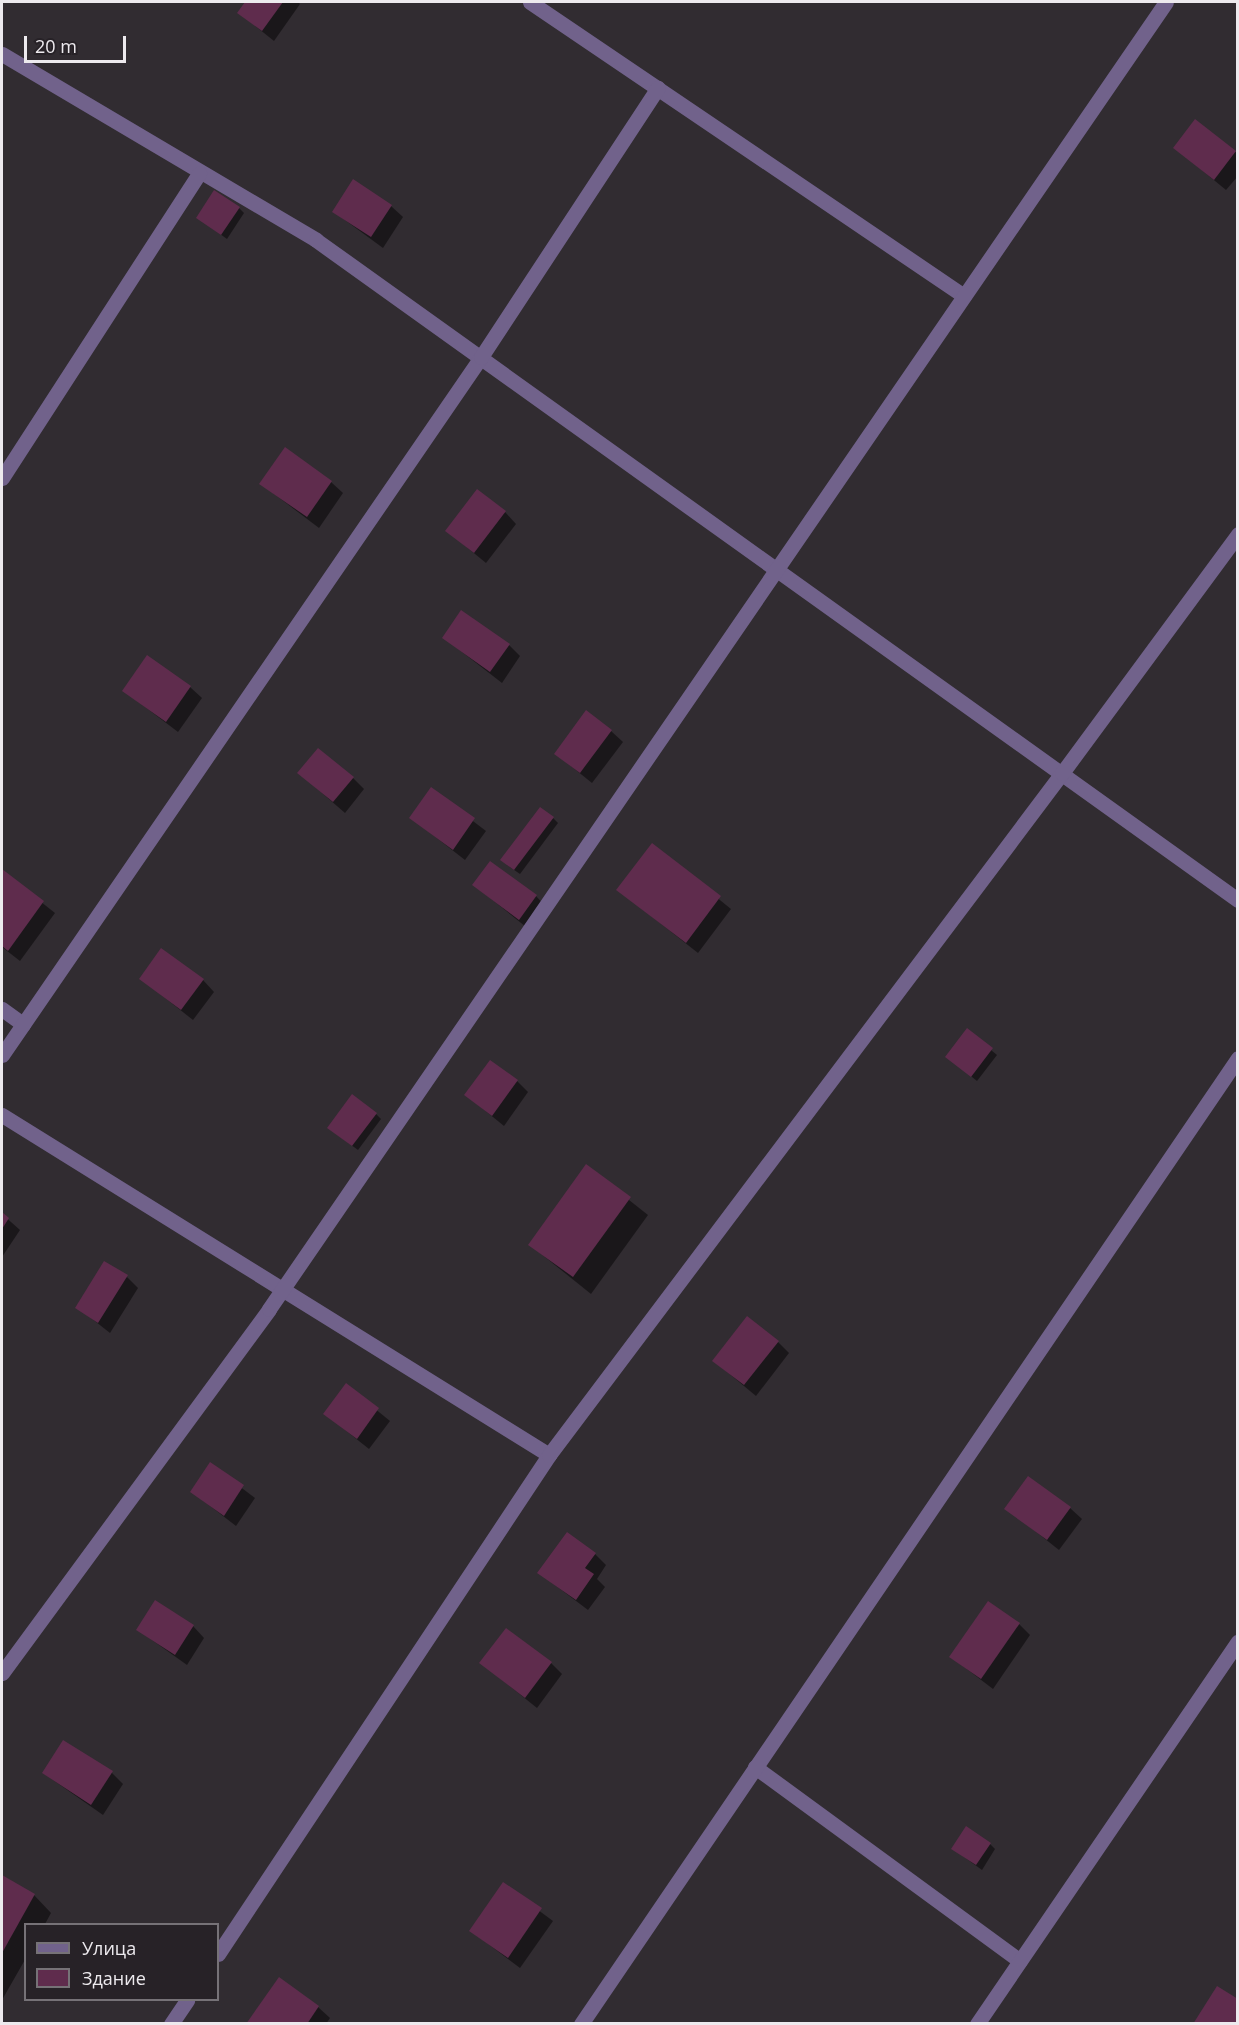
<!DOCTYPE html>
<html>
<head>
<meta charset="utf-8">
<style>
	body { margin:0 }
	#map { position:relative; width:1239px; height:2025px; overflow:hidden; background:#312c31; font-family:"Open Sans",sans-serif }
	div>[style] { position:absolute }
	.shadow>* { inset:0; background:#0007 }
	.building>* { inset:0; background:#5f2c4d }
	.street>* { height:15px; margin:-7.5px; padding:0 7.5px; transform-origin:7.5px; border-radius:7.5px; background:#71628b }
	span { translate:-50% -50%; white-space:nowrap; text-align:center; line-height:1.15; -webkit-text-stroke:4.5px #272227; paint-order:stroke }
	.frame { position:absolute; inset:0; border:3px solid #edeaee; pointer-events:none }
	.legend { position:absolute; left:24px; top:1923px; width:195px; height:78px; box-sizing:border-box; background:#272227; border:2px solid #767277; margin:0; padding:8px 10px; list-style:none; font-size:18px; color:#edeaee }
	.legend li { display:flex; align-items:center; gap:12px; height:30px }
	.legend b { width:30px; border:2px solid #767277 }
	.scale { position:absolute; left:24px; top:36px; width:102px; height:27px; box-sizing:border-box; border:3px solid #edeaee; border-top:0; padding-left:8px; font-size:18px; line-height:21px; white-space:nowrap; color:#edeaee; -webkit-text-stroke:4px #272227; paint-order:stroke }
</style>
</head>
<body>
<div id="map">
	<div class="shadow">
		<i style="clip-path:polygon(247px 2px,298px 2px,300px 4px,274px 41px,239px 13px)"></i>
		<i style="clip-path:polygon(1195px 121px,1238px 154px,1238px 176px,1226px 190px,1175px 148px)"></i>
		<i style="clip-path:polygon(391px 206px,403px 217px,383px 248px,334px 212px)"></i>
		<i style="clip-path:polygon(239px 208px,244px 213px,227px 239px,198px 218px)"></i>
		<i style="clip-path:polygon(331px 482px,343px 493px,319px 528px,261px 484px)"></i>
		<i style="clip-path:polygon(505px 512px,516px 524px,486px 563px,447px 531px)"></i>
		<i style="clip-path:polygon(444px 638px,509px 645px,520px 656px,502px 683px)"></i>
		<i style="clip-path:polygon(190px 687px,202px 698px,178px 732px,124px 691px)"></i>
		<i style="clip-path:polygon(611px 731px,623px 742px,592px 783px,556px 754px)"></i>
		<i style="clip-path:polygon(299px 773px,353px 778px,364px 789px,345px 813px)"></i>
		<i style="clip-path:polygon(431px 789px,486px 831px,465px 860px,411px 818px)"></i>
		<i style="clip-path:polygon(553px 818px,558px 823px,520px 874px,507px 865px)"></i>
		<i style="clip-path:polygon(652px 845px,731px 909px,698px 953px,618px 890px)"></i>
		<i style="clip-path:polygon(2px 871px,55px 913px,20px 961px,2px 947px)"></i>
		<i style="clip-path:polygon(474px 885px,536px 896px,547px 908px,531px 931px)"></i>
		<i style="clip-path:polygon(141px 979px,203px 980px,214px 992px,193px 1020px)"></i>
		<i style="clip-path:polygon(967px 1030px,997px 1055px,977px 1081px,947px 1057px)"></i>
		<i style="clip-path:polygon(517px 1081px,528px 1092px,504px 1126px,466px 1095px)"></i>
		<i style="clip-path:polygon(376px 1114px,381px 1119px,358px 1150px,335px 1133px)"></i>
		<i style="clip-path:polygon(586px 1166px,648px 1215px,591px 1294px,530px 1245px)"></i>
		<i style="clip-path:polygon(2px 1214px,20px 1230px,2px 1257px)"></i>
		<i style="clip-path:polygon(127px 1277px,138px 1288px,110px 1333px,77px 1307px)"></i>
		<i style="clip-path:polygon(778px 1342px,789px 1353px,756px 1396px,714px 1361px)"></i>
		<i style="clip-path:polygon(347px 1386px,390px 1421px,369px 1449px,325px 1414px)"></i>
		<i style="clip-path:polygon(210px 1464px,255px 1498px,236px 1526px,192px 1492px)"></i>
		<i style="clip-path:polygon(1006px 1508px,1070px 1508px,1082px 1519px,1059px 1550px)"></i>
		<i style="clip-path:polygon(595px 1554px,606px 1565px,597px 1579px,605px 1587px,588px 1610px,539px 1573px)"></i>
		<i style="clip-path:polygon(1019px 1624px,1030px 1635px,993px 1689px,951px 1657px)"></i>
		<i style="clip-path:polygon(193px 1626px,204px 1638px,187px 1665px,138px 1630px)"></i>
		<i style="clip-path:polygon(481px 1663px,551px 1663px,562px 1674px,537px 1708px)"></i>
		<i style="clip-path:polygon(43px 1773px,112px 1773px,123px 1784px,103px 1815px)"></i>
		<i style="clip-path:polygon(990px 1844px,995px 1849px,982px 1870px,953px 1849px)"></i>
		<i style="clip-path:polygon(2px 1876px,34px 1895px,51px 1913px,45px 1924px,26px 1924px,26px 1958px,2px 2000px)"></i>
		<i style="clip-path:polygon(503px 1884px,553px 1921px,520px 1968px,471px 1931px)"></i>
		<i style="clip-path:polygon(318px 2007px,330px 2018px,326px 2024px,248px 2024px)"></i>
	</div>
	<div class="building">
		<i style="clip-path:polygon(245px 2px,283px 2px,262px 31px,237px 13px)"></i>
		<i style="clip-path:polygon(1195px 119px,1236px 151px,1214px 180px,1173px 148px)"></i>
		<i style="clip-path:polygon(353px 179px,392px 205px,371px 237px,332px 212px)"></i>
		<i style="clip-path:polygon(214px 190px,240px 207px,221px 235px,196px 218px)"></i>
		<i style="clip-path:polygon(285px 447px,332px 481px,307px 517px,259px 484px)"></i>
		<i style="clip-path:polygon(477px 489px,506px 511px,474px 553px,445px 531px)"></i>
		<i style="clip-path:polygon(461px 610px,510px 644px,490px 672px,442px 638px)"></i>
		<i style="clip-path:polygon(147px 655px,191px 686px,166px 722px,122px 691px)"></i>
		<i style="clip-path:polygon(586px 710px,612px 730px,580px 773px,554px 754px)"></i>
		<i style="clip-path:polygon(318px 748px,354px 777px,333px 802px,297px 773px)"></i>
		<i style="clip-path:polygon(431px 787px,475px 818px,453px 850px,409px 818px)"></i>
		<i style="clip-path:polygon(540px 807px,554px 817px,514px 870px,500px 860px)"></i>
		<i style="clip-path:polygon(652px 843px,721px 896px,686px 943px,616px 890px)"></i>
		<i style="clip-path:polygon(490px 861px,537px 895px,519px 920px,472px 885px)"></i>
		<i style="clip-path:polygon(2px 869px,44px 901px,8px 951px,2px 946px)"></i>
		<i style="clip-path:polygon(161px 948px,204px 979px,181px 1010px,139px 979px)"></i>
		<i style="clip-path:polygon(967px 1028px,993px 1048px,971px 1077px,945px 1057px)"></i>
		<i style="clip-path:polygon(490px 1060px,518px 1080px,492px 1116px,464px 1095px)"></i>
		<i style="clip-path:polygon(352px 1094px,377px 1113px,352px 1146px,327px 1128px)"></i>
		<i style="clip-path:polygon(586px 1164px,631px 1197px,573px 1277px,528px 1245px)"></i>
		<i style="clip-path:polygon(2px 1212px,9px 1218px,2px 1229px)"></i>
		<i style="clip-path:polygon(104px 1261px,128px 1275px,98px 1323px,75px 1308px)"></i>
		<i style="clip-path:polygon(747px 1316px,779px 1341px,744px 1385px,712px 1361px)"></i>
		<i style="clip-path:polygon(346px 1383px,379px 1408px,357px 1439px,323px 1414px)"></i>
		<i style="clip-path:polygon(210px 1462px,244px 1485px,224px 1516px,190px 1492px)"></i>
		<i style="clip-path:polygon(1028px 1476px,1071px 1507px,1047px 1540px,1004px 1509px)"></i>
		<i style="clip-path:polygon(567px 1532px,596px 1553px,585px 1568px,594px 1574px,576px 1600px,537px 1573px)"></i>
		<i style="clip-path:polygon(155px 1600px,194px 1625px,175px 1655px,136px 1630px)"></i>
		<i style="clip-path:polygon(988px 1601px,1020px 1623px,981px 1679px,949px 1657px)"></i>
		<i style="clip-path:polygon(506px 1628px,552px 1662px,525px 1698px,479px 1663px)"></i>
		<i style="clip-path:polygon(63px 1740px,113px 1771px,91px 1805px,42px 1773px)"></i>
		<i style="clip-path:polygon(966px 1826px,991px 1843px,976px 1865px,951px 1849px)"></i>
		<i style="clip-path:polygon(2px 1875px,35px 1894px,2px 1953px)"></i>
		<i style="clip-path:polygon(503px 1882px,542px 1908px,508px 1958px,469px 1931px)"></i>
		<i style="clip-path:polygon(279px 1977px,319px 2006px,307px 2024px,246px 2024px)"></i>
		<i style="clip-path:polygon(1217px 1986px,1238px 1999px,1238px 2024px,1193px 2024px)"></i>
	</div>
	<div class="street">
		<i style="left:530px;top:2px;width:524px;rotate:34.11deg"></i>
		<i style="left:2px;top:54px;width:365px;rotate:30.6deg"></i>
		<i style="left:316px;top:240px;width:1134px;rotate:35.6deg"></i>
		<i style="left:2px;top:478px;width:363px;rotate:-57.1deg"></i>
		<i style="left:2px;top:1009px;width:26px;rotate:36deg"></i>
		<i style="left:2px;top:1055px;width:847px;rotate:-55.54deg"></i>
		<i style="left:481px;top:357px;width:322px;rotate:-56.7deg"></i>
		<i style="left:2px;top:1115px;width:644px;rotate:31.86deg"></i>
		<i style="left:2px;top:1673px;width:451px;rotate:-53.7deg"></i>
		<i style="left:269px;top:1309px;width:1585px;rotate:-55.54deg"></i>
		<i style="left:755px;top:1767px;width:328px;rotate:36.2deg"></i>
		<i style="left:218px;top:1954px;width:599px;rotate:-56.44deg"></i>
		<i style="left:549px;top:1455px;width:853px;rotate:-53.05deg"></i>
		<i style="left:1062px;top:773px;width:297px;rotate:-53.6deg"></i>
		<i style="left:171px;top:2024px;width:29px;rotate:-56deg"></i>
		<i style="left:581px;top:2024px;width:1168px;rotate:-55.78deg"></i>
		<i style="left:977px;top:2024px;width:463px;rotate:-55.7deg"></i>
	</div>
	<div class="frame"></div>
	<ul class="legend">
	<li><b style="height:8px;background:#71628b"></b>Улица</li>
	<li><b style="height:16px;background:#5f2c4d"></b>Здание</li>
	</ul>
	<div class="scale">20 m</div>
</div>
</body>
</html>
